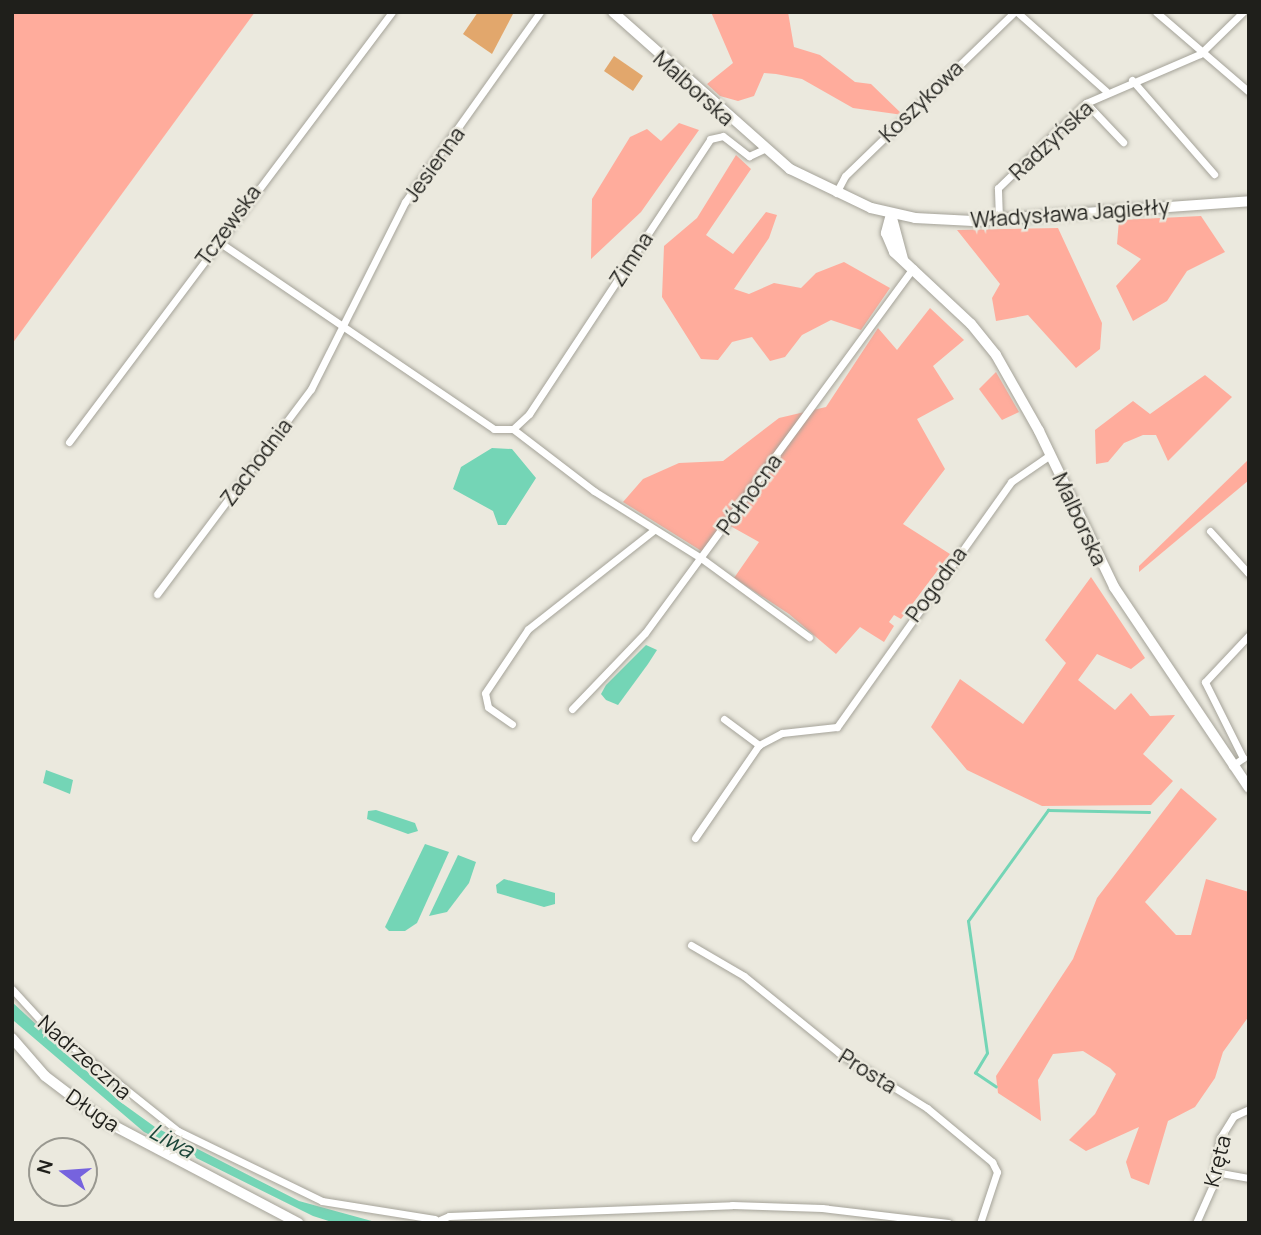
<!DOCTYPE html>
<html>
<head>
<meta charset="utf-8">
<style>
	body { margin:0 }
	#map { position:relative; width:1261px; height:1235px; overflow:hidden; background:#ebe9de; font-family:Manrope,sans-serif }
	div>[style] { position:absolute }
	.green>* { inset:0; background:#ffac9c }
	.water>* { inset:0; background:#74d5b6 }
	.stream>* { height:2.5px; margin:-1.25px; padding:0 1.25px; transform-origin:1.25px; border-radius:1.25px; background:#74d5b6 }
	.building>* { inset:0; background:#e2a76c }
	.roads { filter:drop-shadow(0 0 2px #a5a399) drop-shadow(0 0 2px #a5a399) }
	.street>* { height:7px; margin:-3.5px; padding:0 3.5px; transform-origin:3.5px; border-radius:3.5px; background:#fff }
	.secondary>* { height:10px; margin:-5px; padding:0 5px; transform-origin:5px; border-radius:5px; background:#fff }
	.primary>* { height:10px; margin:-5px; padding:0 5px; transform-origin:5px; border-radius:5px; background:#fff }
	span { translate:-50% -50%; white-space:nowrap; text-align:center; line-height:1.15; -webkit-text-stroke:5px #ebe9de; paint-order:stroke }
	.street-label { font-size:21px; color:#1f1f1b }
	.water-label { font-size:23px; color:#1a4538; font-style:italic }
	.frame { position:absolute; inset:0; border:14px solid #1f1f1b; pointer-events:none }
	.north { position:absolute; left:28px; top:1137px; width:70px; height:70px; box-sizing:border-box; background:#ebe9de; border:2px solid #999890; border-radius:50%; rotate:286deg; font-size:19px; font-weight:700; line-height:28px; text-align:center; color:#1f1f1b }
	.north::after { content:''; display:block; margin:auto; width:24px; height:32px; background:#7663de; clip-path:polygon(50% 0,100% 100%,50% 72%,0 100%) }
</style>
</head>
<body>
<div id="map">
	<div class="green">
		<i style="clip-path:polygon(12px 12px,255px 12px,12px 344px)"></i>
		<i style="clip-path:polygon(711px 12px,788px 12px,794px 47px,820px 55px,855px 82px,871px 84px,903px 115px,853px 108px,802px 79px,776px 74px,764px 73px,754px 96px,738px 101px,720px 96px,707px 84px,733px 63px)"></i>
		<i style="clip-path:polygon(679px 123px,699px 130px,641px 212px,591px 259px,592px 199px,630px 137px,647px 129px,661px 141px)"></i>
		<i style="clip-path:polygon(736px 155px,751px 169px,706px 235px,733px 254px,766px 212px,777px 215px,769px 238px,734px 289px,749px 294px,774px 283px,801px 288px,816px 273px,844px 262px,890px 288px,861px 330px,831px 320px,802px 335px,785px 357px,770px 361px,752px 337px,732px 342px,718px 360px,701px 359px,662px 297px,664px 246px,697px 218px)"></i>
		<i style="clip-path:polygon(1201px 216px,1225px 252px,1187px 271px,1167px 301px,1133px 321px,1116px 286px,1141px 259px,1117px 244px,1119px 220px)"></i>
		<i style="clip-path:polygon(1058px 228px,1102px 323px,1100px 349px,1076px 368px,1028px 315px,996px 321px,992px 298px,1000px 284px,957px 230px)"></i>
		<i style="clip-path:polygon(930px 308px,964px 340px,933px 366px,954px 399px,917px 419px,945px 469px,903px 524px,950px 554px,901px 619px,894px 615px,889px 622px,894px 626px,884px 642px,860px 627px,836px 654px,789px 614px,734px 578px,759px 542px,725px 523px,703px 552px,623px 502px,643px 479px,679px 463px,723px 461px,779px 418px,826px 407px,878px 328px,897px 350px)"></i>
		<i style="clip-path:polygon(996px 372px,1019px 412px,1002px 420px,979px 389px)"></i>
		<i style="clip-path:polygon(1205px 375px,1232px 397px,1168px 461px,1156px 435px,1143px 435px,1124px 443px,1108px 462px,1096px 464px,1095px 430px,1133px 401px,1150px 414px)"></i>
		<i style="clip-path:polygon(1249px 459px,1249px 480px,1139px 572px,1139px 566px)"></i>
		<i style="clip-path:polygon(1091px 577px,1145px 658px,1131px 669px,1097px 654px,1078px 680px,1115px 710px,1131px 693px,1150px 716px,1175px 715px,1143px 754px,1173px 781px,1151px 805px,1042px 806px,967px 770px,931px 727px,960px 679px,1023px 724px,1066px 663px,1045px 640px)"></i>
		<i style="clip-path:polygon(1181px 788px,1217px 819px,1145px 902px,1176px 935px,1191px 935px,1206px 879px,1249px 892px,1249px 1016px,1223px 1052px,1215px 1078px,1195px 1107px,1168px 1121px,1149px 1185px,1131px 1178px,1126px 1162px,1139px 1127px,1086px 1151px,1069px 1140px,1095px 1114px,1116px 1074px,1110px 1068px,1083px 1051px,1053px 1054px,1038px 1080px,1041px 1121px,998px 1093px,996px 1076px,1073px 959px,1097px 898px)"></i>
	</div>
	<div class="water">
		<i style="clip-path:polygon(492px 448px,512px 449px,536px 478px,506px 525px,498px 525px,493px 511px,453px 489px,461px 467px)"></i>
		<i style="clip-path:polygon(646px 645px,657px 650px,648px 664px,618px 705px,606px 700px,601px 694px,606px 685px)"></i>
		<i style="clip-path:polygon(46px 770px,73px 780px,70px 794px,43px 783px)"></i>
		<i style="clip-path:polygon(376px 810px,415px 823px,418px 831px,408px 834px,367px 819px,368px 811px)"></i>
		<i style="clip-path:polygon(425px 844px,449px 852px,417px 923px,405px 931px,389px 931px,385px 927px)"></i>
		<i style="clip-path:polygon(458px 855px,476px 862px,469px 883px,447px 912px,429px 916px)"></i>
		<i style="clip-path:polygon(504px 879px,555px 893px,555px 904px,544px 907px,497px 893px,496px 885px)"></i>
		<i style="clip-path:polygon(12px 1002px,119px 1101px,155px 1127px,299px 1201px,379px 1223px,335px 1223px,313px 1216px,144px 1132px,14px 1021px)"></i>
	</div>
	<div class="stream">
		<i style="left:996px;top:1087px;width:25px;rotate:-146deg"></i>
		<i style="left:975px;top:1073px;width:23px;rotate:-59deg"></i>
		<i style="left:987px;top:1053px;width:133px;rotate:-98.2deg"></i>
		<i style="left:968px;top:921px;width:137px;rotate:-54.2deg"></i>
		<i style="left:1048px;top:810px;width:101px;rotate:1.1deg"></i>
	</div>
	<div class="building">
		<i style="clip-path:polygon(478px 12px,514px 12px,492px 54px,463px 34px)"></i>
		<i style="clip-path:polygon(614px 56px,643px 76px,633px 91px,604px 71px)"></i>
	</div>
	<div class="roads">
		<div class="street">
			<i style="left:1017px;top:12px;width:119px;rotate:41.6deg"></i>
			<i style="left:1156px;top:12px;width:123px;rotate:40.7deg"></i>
			<i style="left:1132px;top:80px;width:125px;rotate:48.9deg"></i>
			<i style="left:1086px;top:103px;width:54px;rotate:46.5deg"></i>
			<i style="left:836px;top:193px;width:19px;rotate:-62deg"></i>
			<i style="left:845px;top:176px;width:235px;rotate:-44.1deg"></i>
			<i style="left:999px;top:219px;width:31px;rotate:-92deg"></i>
			<i style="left:998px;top:188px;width:122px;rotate:-44deg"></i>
			<i style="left:1086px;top:103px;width:124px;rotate:-23.3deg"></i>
			<i style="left:1200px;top:54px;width:60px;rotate:-44.3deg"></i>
			<i style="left:216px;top:240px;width:336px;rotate:34.2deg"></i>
			<i style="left:494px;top:429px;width:19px"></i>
			<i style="left:513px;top:429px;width:102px;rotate:37.4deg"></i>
			<i style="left:594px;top:491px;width:126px;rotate:32.1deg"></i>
			<i style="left:701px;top:558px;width:134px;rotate:36.2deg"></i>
			<i style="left:513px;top:429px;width:22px;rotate:-43deg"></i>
			<i style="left:529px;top:414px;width:329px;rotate:-56.6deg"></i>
			<i style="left:710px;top:139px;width:13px;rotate:-13deg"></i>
			<i style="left:723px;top:136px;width:33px;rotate:38deg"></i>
			<i style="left:749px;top:156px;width:17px;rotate:-25deg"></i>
			<i style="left:69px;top:442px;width:538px;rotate:-53.09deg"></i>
			<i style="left:1210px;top:531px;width:58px;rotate:47.8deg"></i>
			<i style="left:157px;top:594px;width:256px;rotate:-53.1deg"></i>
			<i style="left:311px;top:389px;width:209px;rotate:-63.3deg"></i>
			<i style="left:405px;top:202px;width:233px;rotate:-54.6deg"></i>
			<i style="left:572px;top:709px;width:105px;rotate:-46.2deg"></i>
			<i style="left:645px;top:633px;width:453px;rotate:-53.7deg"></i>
			<i style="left:724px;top:719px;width:44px;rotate:36.6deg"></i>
			<i style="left:759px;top:745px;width:26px;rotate:-28deg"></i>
			<i style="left:782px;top:733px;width:55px;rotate:-6.2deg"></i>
			<i style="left:837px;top:727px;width:301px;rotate:-54.6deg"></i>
			<i style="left:1011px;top:482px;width:47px;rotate:-34.7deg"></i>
			<i style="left:512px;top:724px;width:29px;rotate:-145deg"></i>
			<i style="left:488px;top:707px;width:14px;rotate:-102deg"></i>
			<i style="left:485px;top:693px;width:77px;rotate:-56.1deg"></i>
			<i style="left:528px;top:629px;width:160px;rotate:-38.2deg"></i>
			<i style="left:1232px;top:766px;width:14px;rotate:-36deg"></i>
			<i style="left:1243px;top:758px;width:85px;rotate:-116.6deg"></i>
			<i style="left:1205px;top:682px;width:64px;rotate:-46.9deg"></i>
			<i style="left:695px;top:838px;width:113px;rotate:-55.5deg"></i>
			<i style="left:691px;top:945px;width:61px;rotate:30.3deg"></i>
			<i style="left:744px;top:976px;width:122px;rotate:39deg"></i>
			<i style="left:839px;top:1053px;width:104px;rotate:32deg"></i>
			<i style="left:927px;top:1108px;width:85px;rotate:39.7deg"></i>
			<i style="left:992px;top:1162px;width:11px;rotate:63deg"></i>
			<i style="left:997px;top:1172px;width:54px;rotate:108.4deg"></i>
			<i style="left:12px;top:989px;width:47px;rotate:47.6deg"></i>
			<i style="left:44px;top:1024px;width:171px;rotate:38.6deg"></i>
			<i style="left:178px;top:1131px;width:160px;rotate:25.9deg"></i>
			<i style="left:322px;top:1201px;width:114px;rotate:9.1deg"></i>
			<i style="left:1215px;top:1172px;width:35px;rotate:10deg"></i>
			<i style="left:433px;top:1223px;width:17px;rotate:-24deg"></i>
			<i style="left:449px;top:1216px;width:283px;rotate:-2.2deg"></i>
			<i style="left:732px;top:1205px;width:90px;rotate:1.9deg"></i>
			<i style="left:822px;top:1208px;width:127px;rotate:6.8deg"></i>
			<i style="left:1196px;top:1223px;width:39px;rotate:-66deg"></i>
			<i style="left:1212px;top:1187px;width:50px;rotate:-80.7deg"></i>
			<i style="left:1220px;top:1138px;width:26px;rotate:-58deg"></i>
			<i style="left:1234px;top:1116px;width:17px;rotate:-25deg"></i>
		</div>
		<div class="secondary">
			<i style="left:891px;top:214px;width:20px;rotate:105deg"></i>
			<i style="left:886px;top:233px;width:21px;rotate:67deg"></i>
			<i style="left:894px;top:252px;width:105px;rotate:43.1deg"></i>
			<i style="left:971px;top:324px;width:40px;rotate:51deg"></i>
			<i style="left:996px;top:355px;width:87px;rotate:60.5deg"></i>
			<i style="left:1039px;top:431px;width:173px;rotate:64.3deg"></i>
			<i style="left:1114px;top:587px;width:242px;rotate:56.1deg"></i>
			<i style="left:892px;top:218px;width:42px;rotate:75deg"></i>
			<i style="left:12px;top:1038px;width:50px;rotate:49deg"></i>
			<i style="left:45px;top:1076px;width:73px;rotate:37.2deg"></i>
			<i style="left:103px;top:1120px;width:221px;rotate:27.8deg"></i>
		</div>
		<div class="primary">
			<i style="left:613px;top:12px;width:237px;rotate:41.6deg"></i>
			<i style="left:790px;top:169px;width:90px;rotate:25.7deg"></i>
			<i style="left:871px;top:208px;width:45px;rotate:12.8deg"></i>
			<i style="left:915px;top:218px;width:58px;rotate:3deg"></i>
			<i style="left:973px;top:221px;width:277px;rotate:-4.1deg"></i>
		</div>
	</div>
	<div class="street-label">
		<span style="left:694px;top:88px;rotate:42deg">Malborska</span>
		<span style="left:921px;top:101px;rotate:-44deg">Koszykowa</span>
		<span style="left:1051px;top:140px;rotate:-43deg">Radzyńska</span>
		<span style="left:434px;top:164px;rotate:-54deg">Jesienna</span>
		<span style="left:1070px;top:213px;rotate:-4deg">Władysława Jagiełły</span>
		<span style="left:228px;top:225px;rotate:-54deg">Tczewska</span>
		<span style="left:631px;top:259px;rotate:-57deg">Zimna</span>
		<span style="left:256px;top:462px;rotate:-53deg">Zachodnia</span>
		<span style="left:749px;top:494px;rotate:-54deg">Północna</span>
		<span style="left:1080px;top:519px;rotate:65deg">Malborska</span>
		<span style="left:936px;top:584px;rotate:-54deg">Pogodna</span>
		<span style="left:85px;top:1057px;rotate:41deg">Nadrzeczna</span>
		<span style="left:868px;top:1071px;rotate:32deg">Prosta</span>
		<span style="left:93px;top:1110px;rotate:34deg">Długa</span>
		<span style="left:1217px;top:1161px;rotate:-76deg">Kręta</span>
	</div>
	<div class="water-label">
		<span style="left:172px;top:1140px;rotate:29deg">Liwa</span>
	</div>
	<div class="frame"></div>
	<div class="north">N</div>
</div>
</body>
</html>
